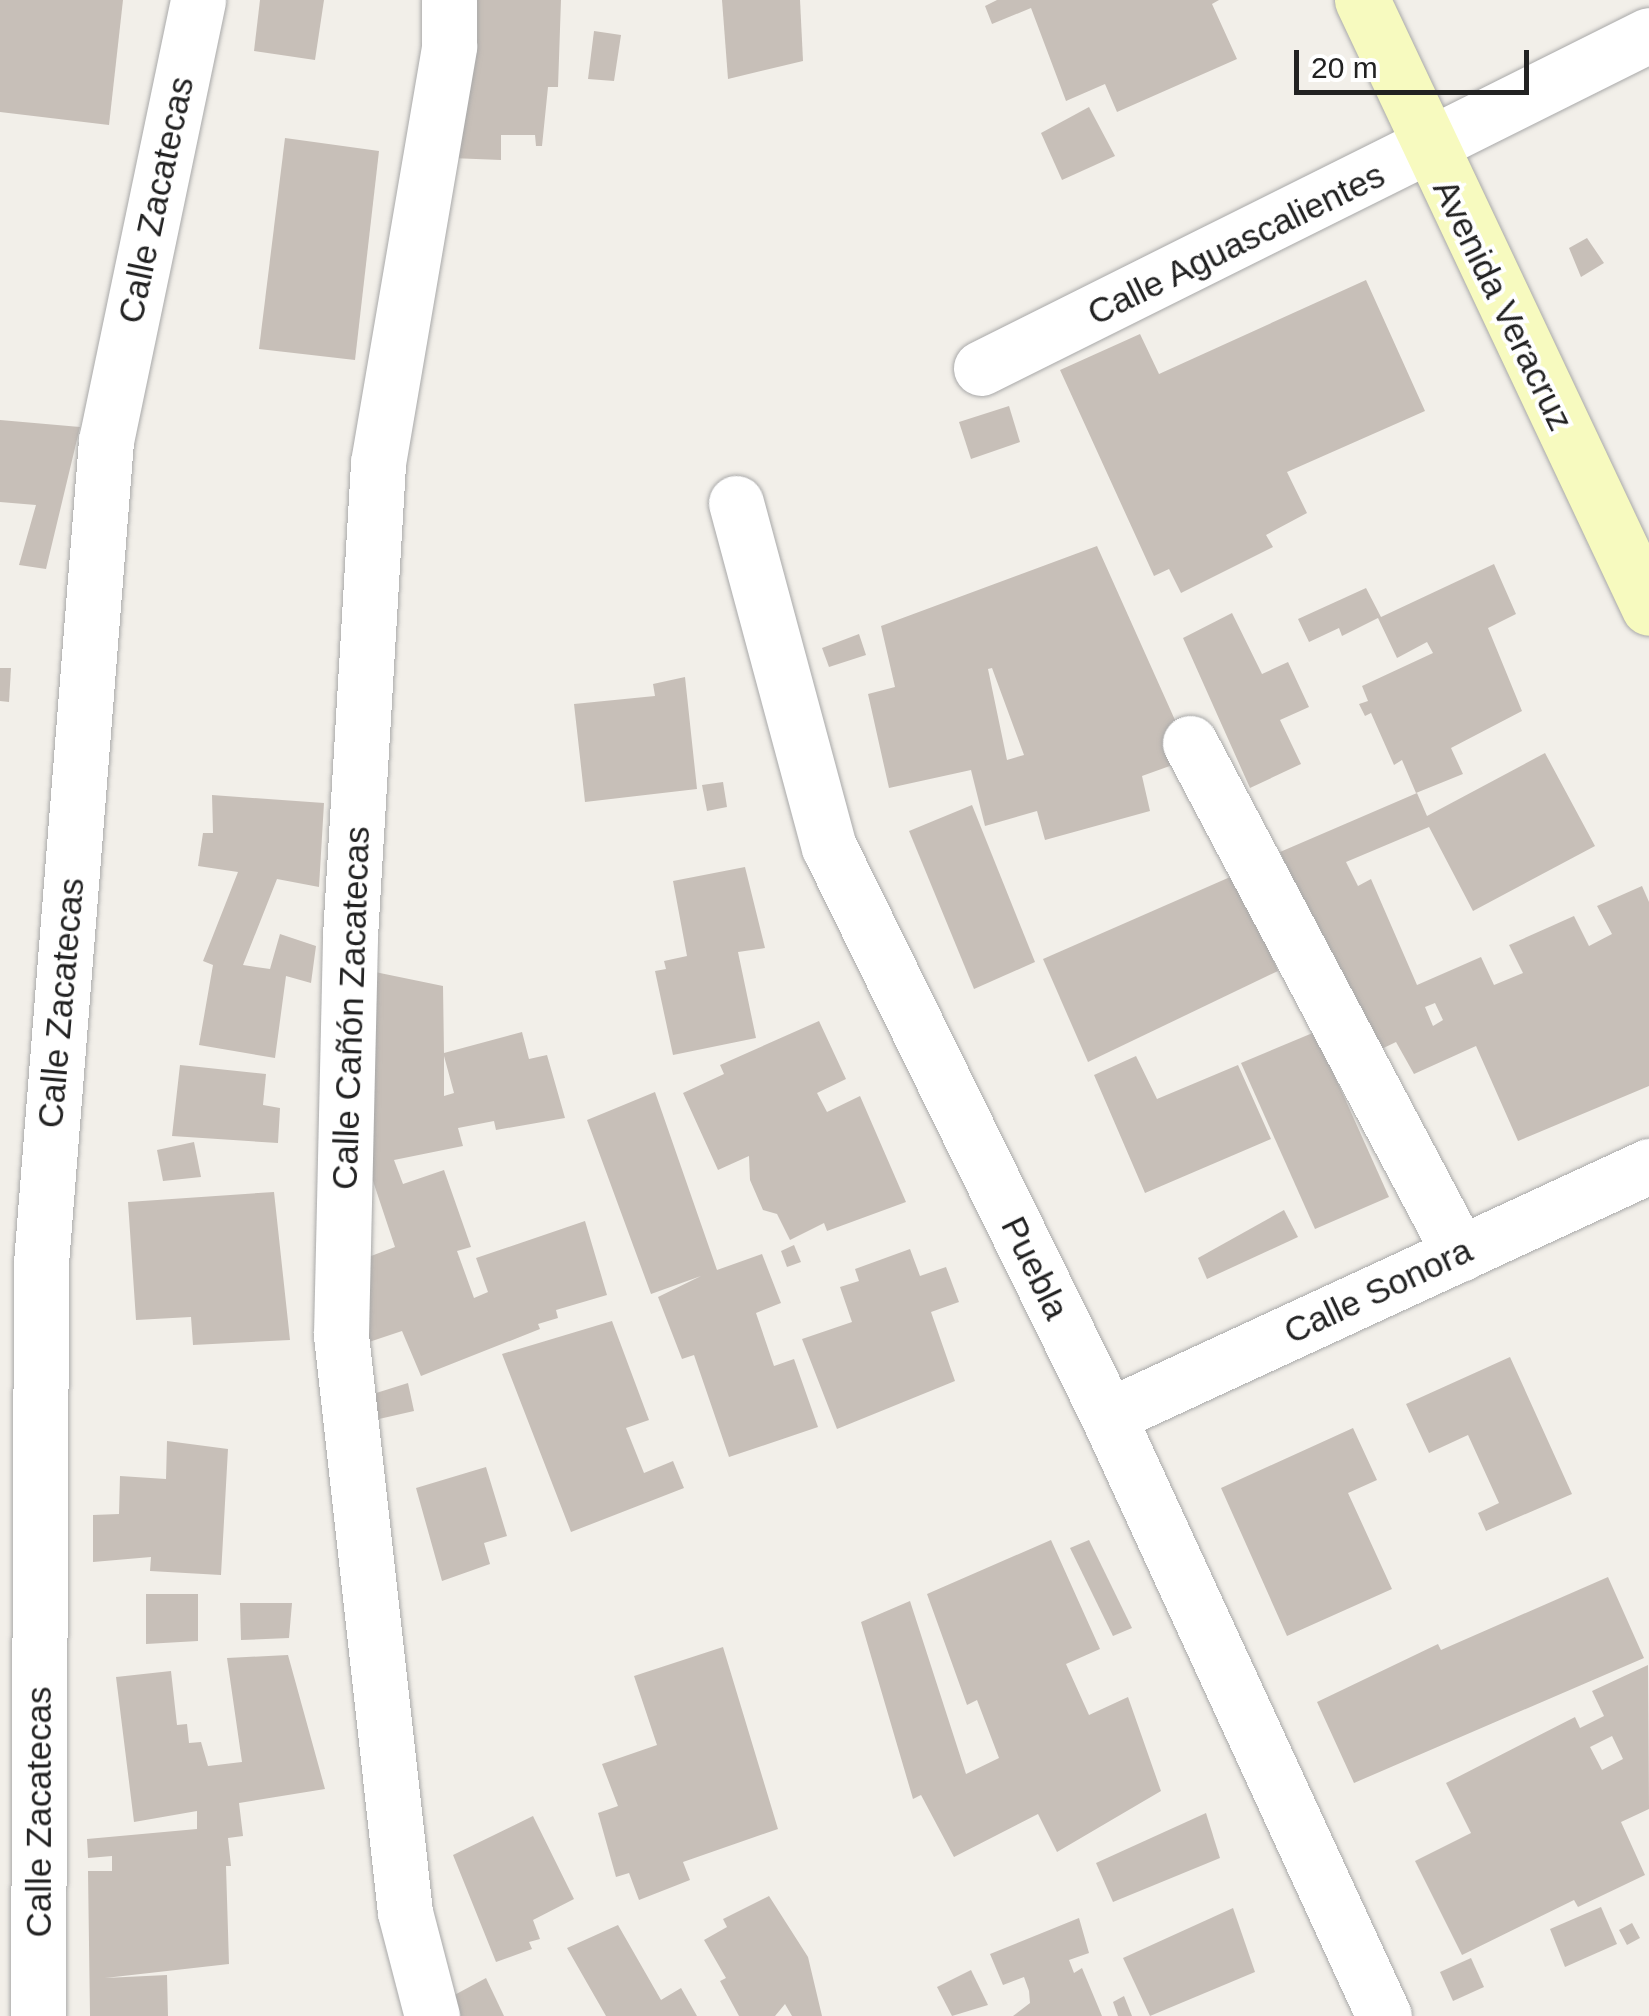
<!DOCTYPE html>
<html>
<head>
<meta charset="utf-8">
<style>
	body { margin:0 }
	#map { position:relative; width:1649px; height:2016px; overflow:hidden; background:#f2efe9; font-family:Helvetica,sans-serif }
	div>[style] { position:absolute }
	.building>* { inset:0; background:#c7bfb8 }
	.roads { filter:drop-shadow(0 0 2px #a9a9a9) drop-shadow(0 0 2px #a9a9a9) }
	.street>* { height:55px; margin:-27.5px; padding:0 27.5px; transform-origin:27.5px; border-radius:27.5px; background:#fff }
	.secondary>* { height:55px; margin:-27.5px; padding:0 27.5px; transform-origin:27.5px; border-radius:27.5px; background:#f7fabf }
	span { translate:-50% -50%; white-space:nowrap; text-align:center; line-height:1.15; -webkit-text-stroke:8px #fff; paint-order:stroke }
	.street-label { font-size:35px; color:#222 }
	.scale { position:absolute; left:1294px; top:50px; width:235px; height:45px; box-sizing:border-box; border:5px solid #222; border-top:0; padding-left:12px; font-size:30px; line-height:35px; white-space:nowrap; color:#222; -webkit-text-stroke:8px #fff; paint-order:stroke }
</style>
</head>
<body>
<div id="map">
	<div class="building">
		<i style="clip-path:polygon(0 0,123px 0,109px 125px,0 112px)"></i>
		<i style="clip-path:polygon(260px 0,324px 0,315px 60px,254px 51px)"></i>
		<i style="clip-path:polygon(466px 0,561px 0,558px 87px,548px 87px,542px 146px,536px 146px,535px 135px,501px 135px,501px 160px,451px 158px)"></i>
		<i style="clip-path:polygon(722px 0,800px 0,803px 61px,728px 79px)"></i>
		<i style="clip-path:polygon(997px 0,1219px 0,1212px 4px,1237px 59px,1117px 112px,1105px 84px,1066px 101px,1031px 8px,992px 24px,985px 6px)"></i>
		<i style="clip-path:polygon(594px 31px,621px 35px,614px 81px,588px 79px)"></i>
		<i style="clip-path:polygon(1089px 107px,1115px 156px,1062px 180px,1041px 133px)"></i>
		<i style="clip-path:polygon(285px 138px,379px 151px,355px 360px,259px 349px)"></i>
		<i style="clip-path:polygon(1587px 238px,1604px 263px,1581px 277px,1569px 248px)"></i>
		<i style="clip-path:polygon(1366px 280px,1425px 411px,1287px 472px,1307px 513px,1266px 535px,1273px 547px,1181px 593px,1169px 569px,1154px 576px,1060px 370px,1140px 334px,1159px 374px)"></i>
		<i style="clip-path:polygon(1009px 406px,1020px 442px,971px 459px,959px 422px)"></i>
		<i style="clip-path:polygon(0 420px,80px 427px,46px 569px,19px 565px,36px 505px,0 502px)"></i>
		<i style="clip-path:polygon(evenodd,1097px 546px,1192px 758px,1142px 776px,1150px 811px,1045px 840px,1037px 811px,985px 826px,971px 770px,889px 788px,868px 694px,895px 687px,881px 626px,1097px 546px,992px 668px,1024px 755px,1007px 760px,988px 669px,992px 668px)"></i>
		<i style="clip-path:polygon(1494px 564px,1516px 614px,1488px 628px,1522px 711px,1451px 748px,1463px 774px,1416px 793px,1402px 760px,1394px 765px,1371px 713px,1365px 716px,1359px 704px,1368px 701px,1362px 686px,1433px 653px,1427px 642px,1397px 658px,1378px 618px,1342px 636px,1339px 628px,1309px 642px,1298px 619px,1366px 588px,1381px 617px)"></i>
		<i style="clip-path:polygon(1232px 613px,1262px 674px,1288px 662px,1309px 707px,1280px 720px,1301px 764px,1250px 788px,1183px 638px)"></i>
		<i style="clip-path:polygon(859px 634px,866px 655px,829px 667px,822px 648px)"></i>
		<i style="clip-path:polygon(0 668px,11px 668px,9px 702px,0 701px)"></i>
		<i style="clip-path:polygon(685px 677px,697px 789px,585px 802px,574px 704px,655px 696px,653px 684px)"></i>
		<i style="clip-path:polygon(evenodd,1545px 753px,1595px 846px,1473px 911px,1429px 827px,1346px 862px,1358px 886px,1371px 879px,1417px 985px,1481px 957px,1494px 985px,1523px 973px,1509px 945px,1574px 916px,1589px 946px,1612px 934px,1597px 906px,1642px 886px,1649px 902px,1649px 1086px,1518px 1141px,1476px 1046px,1414px 1074px,1396px 1042px,1371px 1054px,1280px 852px,1417px 793px,1427px 816px,1545px 753px,1435px 1003px,1443px 1020px,1433px 1026px,1425px 1007px,1435px 1003px)"></i>
		<i style="clip-path:polygon(723px 782px,727px 807px,707px 811px,702px 785px)"></i>
		<i style="clip-path:polygon(212px 795px,324px 803px,319px 887px,277px 879px,243px 965px,270px 969px,280px 934px,316px 946px,311px 983px,286px 976px,275px 1058px,199px 1045px,213px 965px,203px 961px,238px 872px,198px 866px,203px 833px,213px 833px)"></i>
		<i style="clip-path:polygon(972px 805px,1035px 962px,974px 989px,909px 831px)"></i>
		<i style="clip-path:polygon(745px 867px,765px 948px,738px 952px,756px 1038px,673px 1055px,655px 971px,666px 969px,664px 961px,687px 956px,673px 881px)"></i>
		<i style="clip-path:polygon(1237px 874px,1278px 971px,1088px 1062px,1043px 959px)"></i>
		<i style="clip-path:polygon(evenodd,375px 972px,443px 986px,444px 1053px,522px 1032px,529px 1059px,547px 1055px,565px 1118px,496px 1130px,494px 1121px,458px 1128px,463px 1146px,394px 1160px,403px 1184px,444px 1170px,471px 1247px,457px 1251px,474px 1298px,488px 1292px,476px 1258px,585px 1221px,607px 1295px,556px 1310px,558px 1318px,538px 1324px,540px 1329px,421px 1376px,402px 1331px,360px 1345px,363px 1259px,395px 1247px,368px 1166px,375px 972px,444px 1056px,454px 1093px,444px 1096px,444px 1056px)"></i>
		<i style="clip-path:polygon(819px 1021px,846px 1079px,817px 1093px,827px 1112px,860px 1096px,906px 1202px,827px 1231px,824px 1223px,790px 1240px,777px 1214px,763px 1210px,750px 1180px,749px 1156px,718px 1170px,683px 1093px,724px 1074px,720px 1065px)"></i>
		<i style="clip-path:polygon(1315px 1032px,1389px 1197px,1315px 1229px,1241px 1063px)"></i>
		<i style="clip-path:polygon(1136px 1056px,1157px 1099px,1238px 1065px,1271px 1139px,1145px 1193px,1094px 1075px)"></i>
		<i style="clip-path:polygon(180px 1065px,266px 1074px,263px 1105px,280px 1108px,278px 1143px,172px 1136px)"></i>
		<i style="clip-path:polygon(655px 1092px,717px 1270px,762px 1254px,781px 1303px,756px 1313px,774px 1366px,794px 1359px,818px 1427px,729px 1457px,694px 1355px,682px 1359px,658px 1297px,701px 1276px,651px 1294px,587px 1120px)"></i>
		<i style="clip-path:polygon(194px 1142px,201px 1177px,163px 1181px,157px 1150px)"></i>
		<i style="clip-path:polygon(274px 1192px,290px 1340px,193px 1345px,191px 1317px,136px 1320px,128px 1202px)"></i>
		<i style="clip-path:polygon(1284px 1210px,1298px 1237px,1207px 1279px,1198px 1258px)"></i>
		<i style="clip-path:polygon(794px 1245px,801px 1262px,787px 1267px,781px 1251px)"></i>
		<i style="clip-path:polygon(910px 1249px,920px 1276px,946px 1267px,959px 1302px,931px 1312px,955px 1381px,837px 1429px,802px 1339px,852px 1322px,840px 1287px,859px 1281px,855px 1269px)"></i>
		<i style="clip-path:polygon(612px 1321px,649px 1420px,626px 1428px,644px 1473px,673px 1461px,684px 1488px,571px 1532px,502px 1354px)"></i>
		<i style="clip-path:polygon(1510px 1357px,1572px 1494px,1486px 1531px,1478px 1513px,1499px 1503px,1468px 1435px,1429px 1453px,1406px 1404px)"></i>
		<i style="clip-path:polygon(408px 1383px,414px 1411px,379px 1419px,373px 1394px)"></i>
		<i style="clip-path:polygon(1353px 1428px,1377px 1480px,1348px 1493px,1392px 1589px,1287px 1636px,1221px 1488px)"></i>
		<i style="clip-path:polygon(167px 1441px,228px 1449px,221px 1575px,150px 1571px,151px 1557px,93px 1562px,93px 1515px,119px 1514px,120px 1476px,166px 1479px)"></i>
		<i style="clip-path:polygon(486px 1467px,507px 1536px,484px 1543px,490px 1564px,442px 1581px,416px 1488px)"></i>
		<i style="clip-path:polygon(1051px 1540px,1100px 1649px,1066px 1664px,1089px 1715px,1128px 1697px,1161px 1791px,1057px 1852px,1038px 1814px,954px 1857px,921px 1795px,913px 1799px,861px 1622px,910px 1601px,966px 1774px,999px 1758px,977px 1700px,967px 1705px,927px 1594px)"></i>
		<i style="clip-path:polygon(1089px 1540px,1132px 1628px,1113px 1636px,1070px 1548px)"></i>
		<i style="clip-path:polygon(1608px 1577px,1644px 1658px,1354px 1783px,1317px 1702px,1438px 1644px,1441px 1650px)"></i>
		<i style="clip-path:polygon(146px 1594px,198px 1594px,198px 1641px,146px 1644px)"></i>
		<i style="clip-path:polygon(240px 1603px,292px 1603px,289px 1638px,241px 1640px)"></i>
		<i style="clip-path:polygon(723px 1647px,778px 1829px,683px 1862px,690px 1880px,639px 1900px,629px 1873px,616px 1877px,598px 1813px,618px 1806px,602px 1764px,657px 1745px,634px 1676px)"></i>
		<i style="clip-path:polygon(288px 1655px,325px 1789px,239px 1803px,243px 1836px,228px 1838px,231px 1866px,226px 1866px,229px 1964px,105px 1978px,167px 1975px,168px 2016px,90px 2016px,88px 1871px,112px 1871px,112px 1856px,88px 1858px,87px 1839px,197px 1829px,197px 1811px,134px 1822px,116px 1677px,171px 1671px,177px 1725px,187px 1724px,189px 1743px,201px 1742px,208px 1766px,242px 1762px,227px 1658px)"></i>
		<i style="clip-path:polygon(evenodd,1648px 1665px,1649px 1809px,1621px 1822px,1645px 1875px,1578px 1907px,1574px 1900px,1462px 1955px,1415px 1861px,1471px 1833px,1446px 1783px,1575px 1717px,1580px 1728px,1604px 1716px,1592px 1691px,1648px 1665px,1612px 1736px,1623px 1759px,1602px 1770px,1590px 1747px,1612px 1736px)"></i>
		<i style="clip-path:polygon(1206px 1813px,1220px 1858px,1113px 1902px,1096px 1863px)"></i>
		<i style="clip-path:polygon(533px 1816px,574px 1899px,533px 1920px,540px 1939px,529px 1942px,532px 1949px,496px 1962px,453px 1855px)"></i>
		<i style="clip-path:polygon(769px 1896px,808px 1957px,822px 2016px,792px 2016px,785px 2004px,775px 2016px,739px 2016px,720px 1981px,726px 1978px,704px 1940px,727px 1927px,723px 1919px)"></i>
		<i style="clip-path:polygon(1601px 1907px,1617px 1944px,1565px 1967px,1550px 1929px)"></i>
		<i style="clip-path:polygon(1233px 1908px,1255px 1972px,1150px 2016px,1123px 1958px)"></i>
		<i style="clip-path:polygon(1079px 1918px,1089px 1953px,1069px 1960px,1074px 1973px,1082px 1968px,1102px 2016px,1013px 2016px,1030px 2003px,1029px 1991px,1024px 1977px,1003px 1985px,990px 1954px)"></i>
		<i style="clip-path:polygon(1632px 1923px,1640px 1938px,1627px 1945px,1619px 1930px)"></i>
		<i style="clip-path:polygon(618px 1925px,661px 2000px,681px 1988px,697px 2016px,606px 2016px,567px 1948px)"></i>
		<i style="clip-path:polygon(1471px 1958px,1484px 1987px,1453px 2001px,1440px 1972px)"></i>
		<i style="clip-path:polygon(971px 1970px,988px 2005px,952px 2016px,937px 1987px)"></i>
		<i style="clip-path:polygon(486px 1978px,504px 2016px,455px 2016px,447px 1999px)"></i>
		<i style="clip-path:polygon(1124px 1996px,1132px 2016px,1118px 2016px,1113px 2002px)"></i>
	</div>
	<div class="roads">
		<div class="street">
			<i style="left:981px;top:368px;width:746px;rotate:-26.5deg"></i>
			<i style="left:736px;top:503px;width:356px;rotate:74.9deg"></i>
			<i style="left:829px;top:847px;width:634px;rotate:63.88deg"></i>
			<i style="left:1108px;top:1416px;width:660px;rotate:65.3deg"></i>
			<i style="left:1190px;top:743px;width:578px;rotate:62.15deg"></i>
			<i style="left:1108px;top:1416px;width:596px;rotate:-24.8deg"></i>
			<i style="left:38px;top:2016px;width:753px;rotate:-89.77deg"></i>
			<i style="left:41px;top:1263px;width:825px;rotate:-85.48deg"></i>
			<i style="left:106px;top:441px;width:450px;rotate:-78.2deg"></i>
			<i style="left:432px;top:2016px;width:107px;rotate:-104.6deg"></i>
			<i style="left:405px;top:1912px;width:581px;rotate:-96.33deg"></i>
			<i style="left:341px;top:1335px;width:399px;rotate:-88.7deg"></i>
			<i style="left:350px;top:936px;width:474px;rotate:-86.6deg"></i>
			<i style="left:378px;top:463px;width:423px;rotate:-80.3deg"></i>
			<i style="left:449px;top:46px;width:46px;rotate:-90deg"></i>
		</div>
		<div class="secondary">
			<i style="left:1362px;top:0;width:672px;rotate:64.73deg"></i>
		</div>
	</div>
	<div class="street-label">
		<span style="left:156px;top:200px;rotate:-78deg">Calle Zacatecas</span>
		<span style="left:1236px;top:244px;rotate:-26deg">Calle Aguascalientes</span>
		<span style="left:1503px;top:305px;rotate:64deg">Avenida Veracruz</span>
		<span style="left:61px;top:1003px;rotate:-85deg">Calle Zacatecas</span>
		<span style="left:351px;top:1008px;rotate:-88deg">Calle Cañón Zacatecas</span>
		<span style="left:1035px;top:1268px;rotate:64deg">Puebla</span>
		<span style="left:1378px;top:1291px;rotate:-25deg">Calle Sonora</span>
		<span style="left:39px;top:1812px;rotate:-90deg">Calle Zacatecas</span>
	</div>
	<div class="scale">20 m</div>
</div>
</body>
</html>
